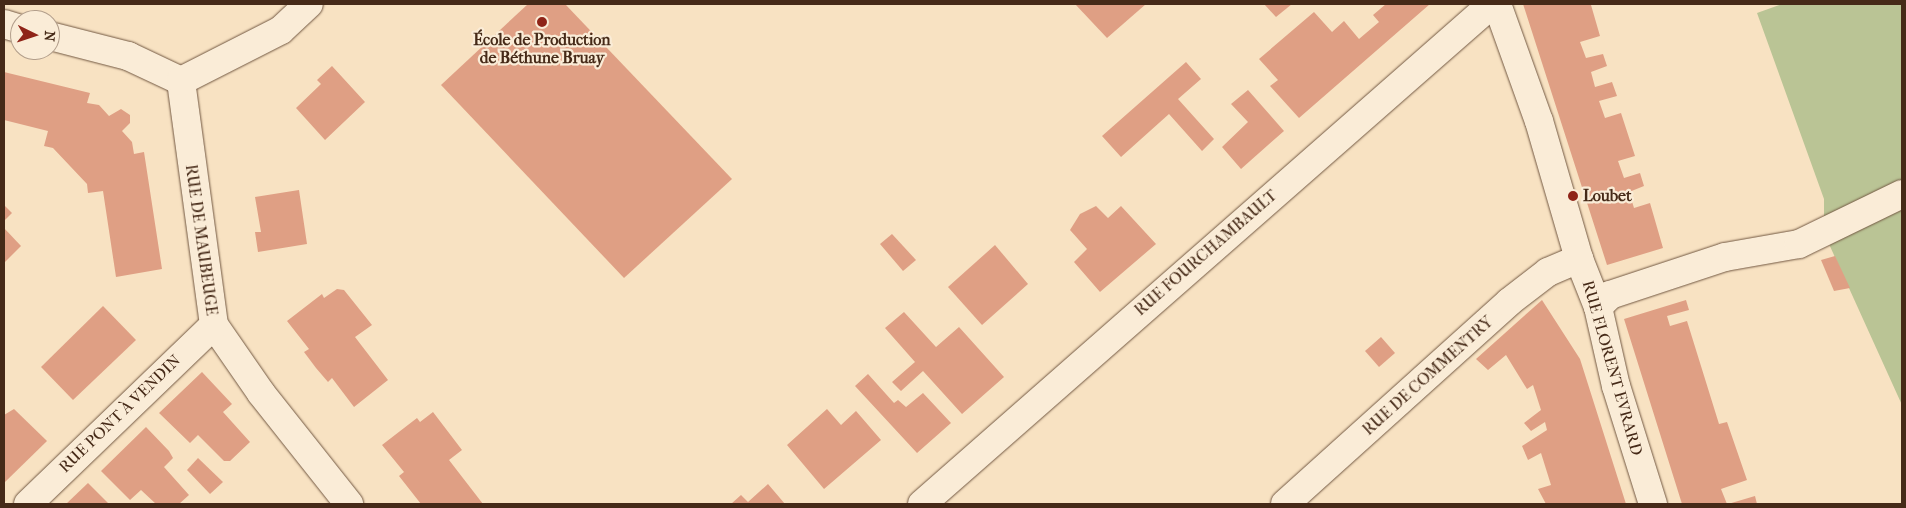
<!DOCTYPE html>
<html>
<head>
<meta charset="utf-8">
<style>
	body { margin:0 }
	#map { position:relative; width:1906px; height:508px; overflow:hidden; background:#f8e2c2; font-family:"IM FELL French Canon",serif }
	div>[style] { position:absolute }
	.green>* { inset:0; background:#bac495 }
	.building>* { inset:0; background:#df9f84 }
	.roads { filter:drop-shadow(0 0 1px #725842) drop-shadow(0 0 1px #725842) }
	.minor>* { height:28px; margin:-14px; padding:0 14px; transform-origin:14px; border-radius:14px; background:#faecd7 }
	.dots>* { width:14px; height:14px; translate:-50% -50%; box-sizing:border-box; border:2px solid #faecd7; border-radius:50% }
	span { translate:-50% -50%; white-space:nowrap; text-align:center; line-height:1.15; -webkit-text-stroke:4.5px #faecd7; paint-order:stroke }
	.poi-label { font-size:16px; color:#462a18; font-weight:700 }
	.left { translate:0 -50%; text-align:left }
	.street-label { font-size:16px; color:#462a18 }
	.frame { position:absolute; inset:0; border:5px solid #462a18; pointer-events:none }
	.north { position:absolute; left:10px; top:10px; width:50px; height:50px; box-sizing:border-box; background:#faecd7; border:1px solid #b29e8b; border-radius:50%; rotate:94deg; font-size:14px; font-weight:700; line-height:20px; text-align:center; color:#462a18 }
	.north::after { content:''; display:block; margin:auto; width:18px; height:22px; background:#8f2418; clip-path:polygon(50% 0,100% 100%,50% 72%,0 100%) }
</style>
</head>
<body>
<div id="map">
	<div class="green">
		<i style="clip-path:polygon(1782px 4px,1902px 4px,1902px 405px,1824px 233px,1824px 199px,1757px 13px)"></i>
	</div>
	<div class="building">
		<i style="clip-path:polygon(528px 4px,565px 4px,732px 179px,624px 278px,441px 85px)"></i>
		<i style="clip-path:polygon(1075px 4px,1146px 4px,1107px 38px)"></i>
		<i style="clip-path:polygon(1264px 4px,1292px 4px,1276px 17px)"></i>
		<i style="clip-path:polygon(1386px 4px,1430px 4px,1299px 118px,1270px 86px,1278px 80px,1259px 59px,1314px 12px,1332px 32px,1344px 21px,1359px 39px,1379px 22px,1373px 15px)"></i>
		<i style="clip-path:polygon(1523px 4px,1591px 5px,1600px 36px,1580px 42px,1586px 58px,1603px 54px,1607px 66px,1591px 72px,1595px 87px,1612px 82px,1617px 96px,1599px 101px,1605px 118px,1621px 113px,1635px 156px,1618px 161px,1624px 178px,1640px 173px,1644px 186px,1629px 192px,1634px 208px,1650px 203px,1663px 248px,1607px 265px)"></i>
		<i style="clip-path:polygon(1186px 62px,1201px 79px,1178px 99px,1214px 139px,1202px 151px,1169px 114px,1121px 157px,1102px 136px)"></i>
		<i style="clip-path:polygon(332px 66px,365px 102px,325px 140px,296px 108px,321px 84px,317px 80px)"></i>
		<i style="clip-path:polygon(4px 72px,90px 93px,87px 103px,99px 105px,109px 116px,121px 109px,130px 115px,130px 123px,122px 131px,132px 142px,134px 154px,144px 152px,162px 269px,116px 277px,103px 191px,88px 193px,87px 184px,53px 148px,44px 146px,48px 131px,4px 120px)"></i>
		<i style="clip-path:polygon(1248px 90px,1284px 131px,1241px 169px,1222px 147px,1248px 122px,1231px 104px)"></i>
		<i style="clip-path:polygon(299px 190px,307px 244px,258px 252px,255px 232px,261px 232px,255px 197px)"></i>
		<i style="clip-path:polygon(4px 205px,12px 213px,4px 221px)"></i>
		<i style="clip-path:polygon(1096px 206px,1108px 218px,1121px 206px,1156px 244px,1100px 292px,1074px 262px,1087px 249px,1070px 230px,1080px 214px)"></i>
		<i style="clip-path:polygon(4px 228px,21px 246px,4px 263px)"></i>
		<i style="clip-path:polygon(892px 234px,916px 260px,903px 271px,880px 244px)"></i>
		<i style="clip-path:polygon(995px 245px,1028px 284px,982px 325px,948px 287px)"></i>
		<i style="clip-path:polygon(1835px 256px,1850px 288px,1834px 291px,1821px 260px)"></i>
		<i style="clip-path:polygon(337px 289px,344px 290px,372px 325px,355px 337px,388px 380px,354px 407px,332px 378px,328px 382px,316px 368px,304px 352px,309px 349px,287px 321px,322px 294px,324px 298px)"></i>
		<i style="clip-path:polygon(1542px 300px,1580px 359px,1626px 504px,1546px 504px,1538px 489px,1551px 485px,1541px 453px,1528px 460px,1522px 446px,1547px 430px,1545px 422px,1531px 431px,1524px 423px,1541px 410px,1533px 385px,1527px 389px,1506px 355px,1488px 370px,1476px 359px)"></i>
		<i style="clip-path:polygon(1686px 300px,1689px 310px,1667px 316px,1670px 326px,1687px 321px,1719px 424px,1727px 422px,1747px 480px,1721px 489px,1727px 504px,1682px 504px,1624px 319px)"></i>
		<i style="clip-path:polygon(103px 306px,136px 340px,73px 400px,41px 367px)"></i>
		<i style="clip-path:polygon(904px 312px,936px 347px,959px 327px,1004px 377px,962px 414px,923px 371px,901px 391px,892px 382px,915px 362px,885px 328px)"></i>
		<i style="clip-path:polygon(1381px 337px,1395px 353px,1379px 367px,1365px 351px)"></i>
		<i style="clip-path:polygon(202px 372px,232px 404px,223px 412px,250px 442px,230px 461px,224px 461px,198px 435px,190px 443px,159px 413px)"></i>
		<i style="clip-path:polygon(868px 374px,894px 403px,898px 400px,906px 407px,923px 393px,951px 423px,917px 453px,855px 386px)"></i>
		<i style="clip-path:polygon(14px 409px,47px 441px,4px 483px,4px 415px)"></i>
		<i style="clip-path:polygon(827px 409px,841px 425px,856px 411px,881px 440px,824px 489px,787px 445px)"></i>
		<i style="clip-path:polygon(433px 412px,462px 450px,449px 460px,483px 504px,421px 504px,399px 476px,404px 472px,382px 445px,417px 418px,420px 422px)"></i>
		<i style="clip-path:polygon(146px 427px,169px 451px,173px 458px,164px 467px,189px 495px,179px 504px,156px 504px,141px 490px,130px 500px,101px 471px)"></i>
		<i style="clip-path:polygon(198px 458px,223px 482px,210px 494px,187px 470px)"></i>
		<i style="clip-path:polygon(88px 483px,109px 504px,66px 504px)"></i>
		<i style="clip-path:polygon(768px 484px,785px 504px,731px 504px,741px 495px,748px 502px)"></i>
		<i style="clip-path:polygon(1755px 496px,1757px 504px,1728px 504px)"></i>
	</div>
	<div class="roads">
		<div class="minor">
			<i style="left:1497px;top:4px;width:124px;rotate:70.3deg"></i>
			<i style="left:1539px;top:121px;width:144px;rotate:73.8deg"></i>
			<i style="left:1579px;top:259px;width:52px;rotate:68.4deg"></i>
			<i style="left:1598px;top:307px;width:81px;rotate:77.2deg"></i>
			<i style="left:1616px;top:386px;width:124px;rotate:72.6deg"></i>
			<i style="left:4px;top:24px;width:17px;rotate:17deg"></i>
			<i style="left:50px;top:36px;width:81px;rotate:14.4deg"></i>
			<i style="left:128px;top:56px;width:59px;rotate:25.3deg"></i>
			<i style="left:181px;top:81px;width:246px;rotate:82.3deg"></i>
			<i style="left:214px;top:325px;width:83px;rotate:55.3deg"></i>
			<i style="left:261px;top:393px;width:142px;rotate:51.6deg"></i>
			<i style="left:181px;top:81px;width:112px;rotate:-27deg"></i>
			<i style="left:281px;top:30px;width:38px;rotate:-43deg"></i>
			<i style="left:1598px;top:307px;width:17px;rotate:-45deg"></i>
			<i style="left:1610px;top:295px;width:121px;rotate:-18.3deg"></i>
			<i style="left:1725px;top:257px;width:75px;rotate:-10deg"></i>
			<i style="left:1799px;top:244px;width:114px;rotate:-25.9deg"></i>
			<i style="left:28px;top:504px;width:258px;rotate:-43.9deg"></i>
			<i style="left:922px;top:504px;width:758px;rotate:-41.26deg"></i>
			<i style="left:1285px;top:504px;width:302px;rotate:-42deg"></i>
			<i style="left:1509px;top:302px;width:49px;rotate:-37.6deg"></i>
			<i style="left:1548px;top:272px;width:34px;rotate:-23deg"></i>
		</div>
	</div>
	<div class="dots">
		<i style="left:542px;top:22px;background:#8f2418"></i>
		<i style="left:1573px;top:196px;background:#8f2418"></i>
	</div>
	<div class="poi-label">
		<span style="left:542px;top:49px">École de Production<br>de Béthune Bruay</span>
		<span class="left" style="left:1583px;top:196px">Loubet</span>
	</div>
	<div class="street-label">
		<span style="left:201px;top:240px;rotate:82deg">RUE DE MAUBEUGE</span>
		<span style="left:1206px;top:253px;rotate:-41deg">RUE FOURCHAMBAULT</span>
		<span style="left:1612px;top:368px;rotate:74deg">RUE FLORENT EVRARD</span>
		<span style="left:1428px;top:376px;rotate:-42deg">RUE DE COMMENTRY</span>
		<span style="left:120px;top:414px;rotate:-44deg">RUE PONT À VENDIN</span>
	</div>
	<div class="frame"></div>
	<div class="north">N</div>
</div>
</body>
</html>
